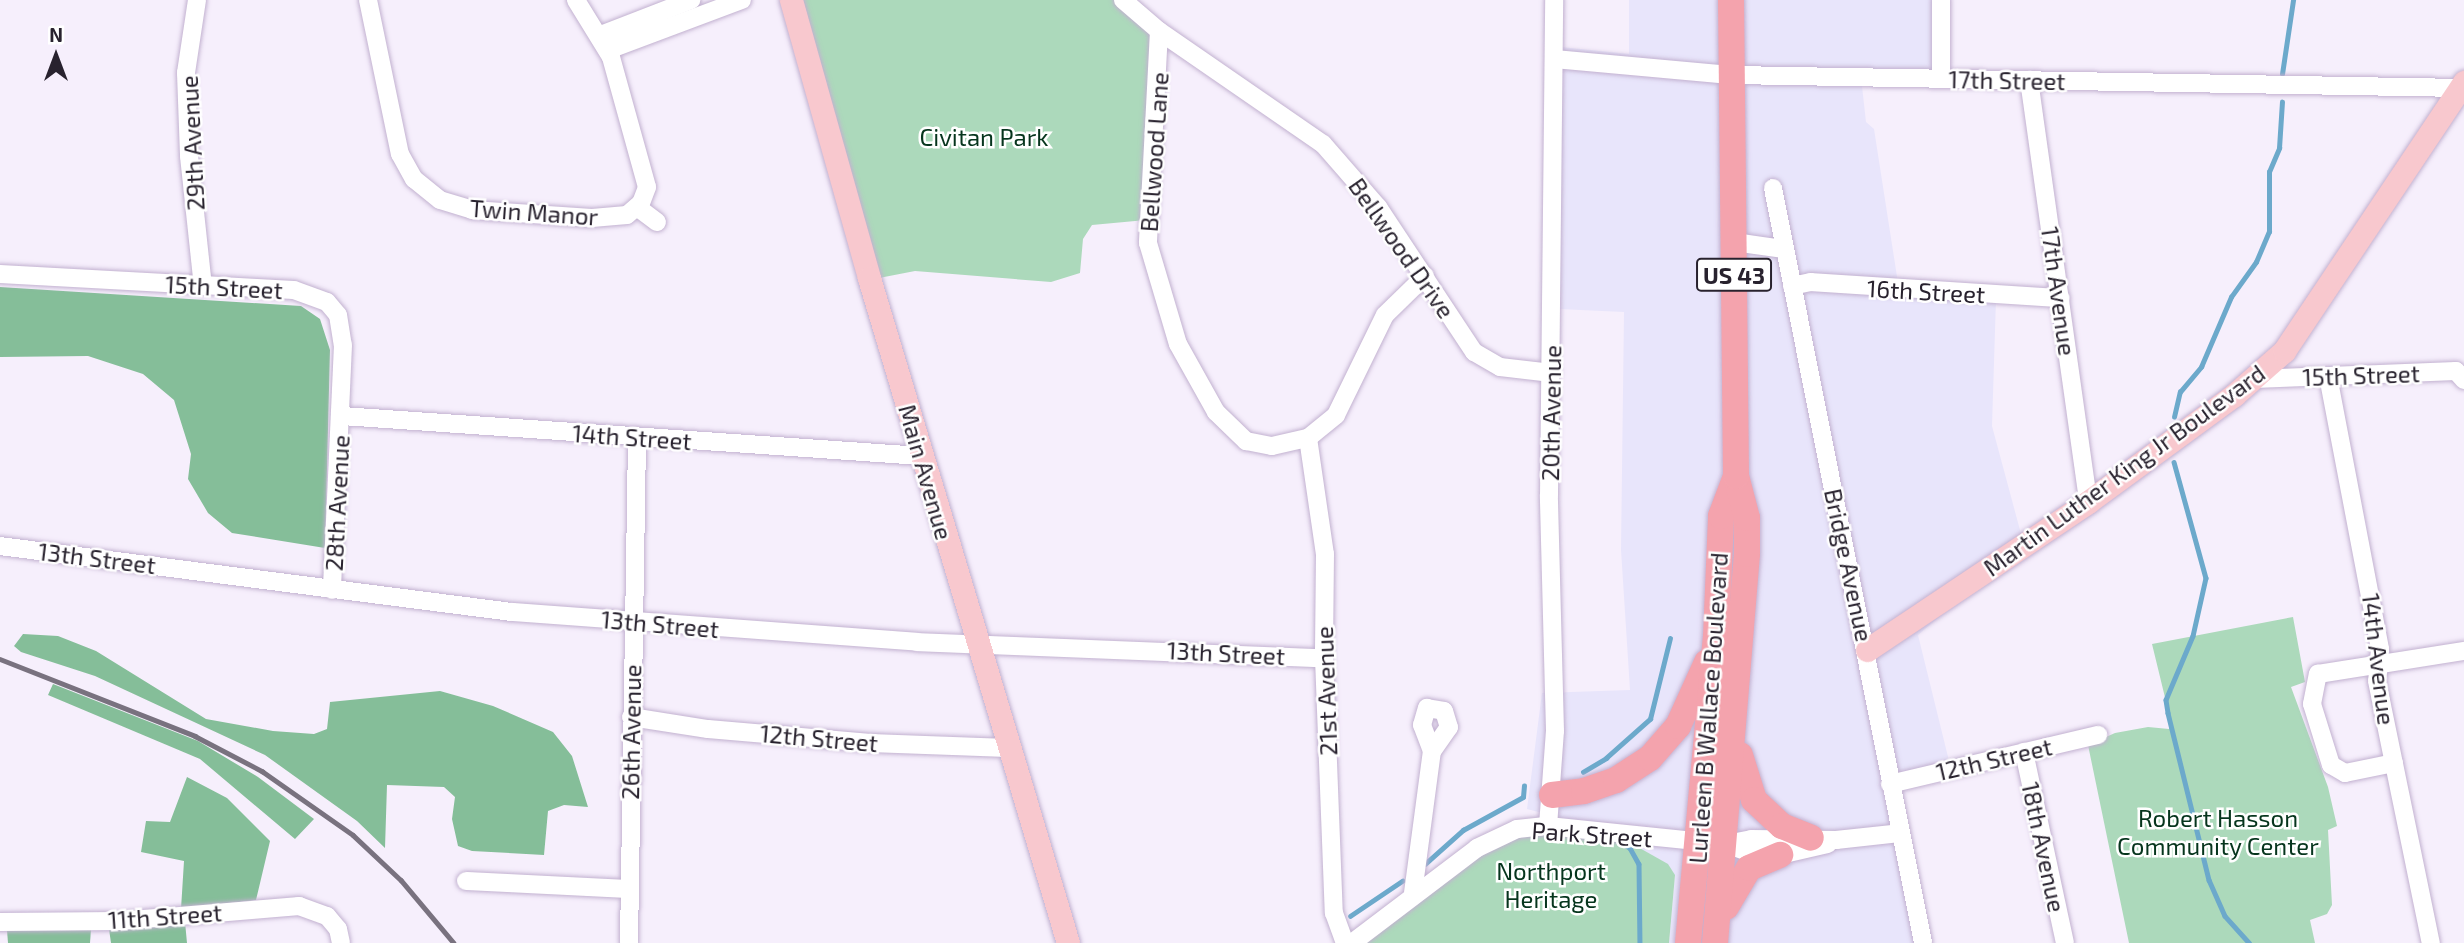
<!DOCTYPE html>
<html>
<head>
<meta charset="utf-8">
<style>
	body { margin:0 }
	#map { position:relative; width:2464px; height:943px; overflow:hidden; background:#f6effc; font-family:"Exo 2",sans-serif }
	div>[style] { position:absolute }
	.commercial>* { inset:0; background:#e8e5fb }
	.green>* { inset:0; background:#acd9bb }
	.forest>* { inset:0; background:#85be99 }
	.stream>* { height:4.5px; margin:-2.25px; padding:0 2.25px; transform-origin:2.25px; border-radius:2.25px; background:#6ca9cb }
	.roads { filter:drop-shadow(0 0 2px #c2b1d0) drop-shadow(0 0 2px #c2b1d0) }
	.minor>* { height:18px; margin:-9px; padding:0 9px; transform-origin:9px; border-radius:9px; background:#fff }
	.major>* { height:23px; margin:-11.5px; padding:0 11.5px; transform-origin:11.5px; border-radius:11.5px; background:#f8c8ce }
	.highway>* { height:26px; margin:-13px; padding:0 13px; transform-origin:13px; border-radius:13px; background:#f4a3ad }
	.rail>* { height:4.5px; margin:-2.25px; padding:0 2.25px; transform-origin:2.25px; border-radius:2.25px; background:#79727f }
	span { translate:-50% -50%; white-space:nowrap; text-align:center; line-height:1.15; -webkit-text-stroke:5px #fff; paint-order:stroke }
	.shield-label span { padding:2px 5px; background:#fff; border:2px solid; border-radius:5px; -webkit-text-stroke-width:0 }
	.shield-label { font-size:23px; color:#28222e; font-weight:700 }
	.street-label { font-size:24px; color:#28222e }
	.park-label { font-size:24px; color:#06351d }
	.north { position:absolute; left:21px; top:21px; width:70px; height:70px; -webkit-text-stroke:5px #fff; paint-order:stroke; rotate:0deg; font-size:19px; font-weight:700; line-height:28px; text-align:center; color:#28222e }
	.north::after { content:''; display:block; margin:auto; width:24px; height:32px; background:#28222e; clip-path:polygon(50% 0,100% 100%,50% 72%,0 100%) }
</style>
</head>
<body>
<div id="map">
	<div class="commercial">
		<i style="clip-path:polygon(1629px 0,1941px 0,1941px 78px,1866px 77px,1862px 86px,1866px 122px,1874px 129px,1898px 283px,1996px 299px,1992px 426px,2024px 545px,1918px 635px,1951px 769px,1891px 784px,1927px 943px,1669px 943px,1675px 875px,1613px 832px,1527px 809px,1542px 693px,1630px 690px,1621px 550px,1624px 312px,1559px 309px,1561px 47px,1629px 54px)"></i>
	</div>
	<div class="green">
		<i style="clip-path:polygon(803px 0,1120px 0,1154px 31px,1146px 220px,1092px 225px,1083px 239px,1080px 273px,1051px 282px,915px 271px,879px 278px)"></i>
		<i style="clip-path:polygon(2293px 617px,2305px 682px,2291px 687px,2328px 787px,2337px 826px,2328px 830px,2332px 905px,2327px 914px,2310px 920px,2315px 943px,2129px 943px,2088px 745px,2115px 733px,2148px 727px,2169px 729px,2170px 718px,2152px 644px)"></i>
		<i style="clip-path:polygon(1517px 829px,1613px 833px,1668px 864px,1675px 875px,1669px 943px,1358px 943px)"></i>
	</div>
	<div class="forest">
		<i style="clip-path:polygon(0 287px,301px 306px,320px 319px,330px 350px,325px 548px,232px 533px,208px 513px,188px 479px,191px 454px,174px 400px,143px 374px,88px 356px,0 357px)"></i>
		<i style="clip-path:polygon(23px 634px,58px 636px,96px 651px,206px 719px,273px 731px,314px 734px,327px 729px,330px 702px,440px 691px,493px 706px,553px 732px,572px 756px,588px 807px,564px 805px,548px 811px,544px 855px,472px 851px,458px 846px,452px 819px,455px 797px,444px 787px,387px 785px,385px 848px,357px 821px,265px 755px,95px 676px,21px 652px,14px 646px)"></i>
		<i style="clip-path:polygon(53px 684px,198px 741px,258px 777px,314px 819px,295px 839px,200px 759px,48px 695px)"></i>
		<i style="clip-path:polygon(187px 777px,227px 798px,270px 841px,256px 900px,181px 909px,184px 861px,141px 852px,146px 821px,170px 822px)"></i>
		<i style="clip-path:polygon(185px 922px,187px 943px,111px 943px,109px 929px)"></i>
		<i style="clip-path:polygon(91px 929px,90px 943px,8px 943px,7px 930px)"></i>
	</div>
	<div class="stream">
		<i style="left:2282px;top:74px;width:75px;rotate:-81.5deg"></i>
		<i style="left:2174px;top:417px;width:26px;rotate:-77deg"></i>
		<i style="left:2180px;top:392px;width:33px;rotate:-50deg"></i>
		<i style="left:2201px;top:367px;width:76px;rotate:-66.8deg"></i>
		<i style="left:2231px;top:297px;width:43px;rotate:-54.5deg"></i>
		<i style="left:2256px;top:262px;width:33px;rotate:-67deg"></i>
		<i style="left:2269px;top:232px;width:60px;rotate:-90deg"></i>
		<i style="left:2269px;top:172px;width:26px;rotate:-67deg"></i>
		<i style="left:2279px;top:148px;width:46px;rotate:-86.3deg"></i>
		<i style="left:2174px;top:462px;width:120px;rotate:74.6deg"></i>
		<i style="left:2206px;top:578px;width:59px;rotate:102.6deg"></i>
		<i style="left:2193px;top:636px;width:69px;rotate:112.9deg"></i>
		<i style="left:2166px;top:700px;width:13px;rotate:81deg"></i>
		<i style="left:2168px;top:713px;width:172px;rotate:76.2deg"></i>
		<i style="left:2209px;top:880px;width:39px;rotate:66deg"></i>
		<i style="left:2225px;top:916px;width:36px;rotate:48deg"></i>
		<i style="left:1583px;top:772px;width:27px;rotate:-31deg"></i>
		<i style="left:1606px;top:758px;width:59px;rotate:-41.6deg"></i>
		<i style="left:1650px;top:719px;width:83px;rotate:-76.1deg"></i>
		<i style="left:1616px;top:839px;width:17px;rotate:33deg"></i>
		<i style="left:1630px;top:848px;width:18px;rotate:61deg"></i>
		<i style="left:1639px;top:864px;width:79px;rotate:89.3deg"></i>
		<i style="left:1425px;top:864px;width:51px;rotate:-41.8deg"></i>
		<i style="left:1463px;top:830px;width:68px;rotate:-28.8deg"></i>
		<i style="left:1523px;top:797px;width:11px;rotate:-85deg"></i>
		<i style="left:1350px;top:916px;width:63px;rotate:-33.9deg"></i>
	</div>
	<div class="roads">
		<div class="minor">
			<i style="left:197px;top:0;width:74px;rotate:98.6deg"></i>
			<i style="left:186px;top:73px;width:83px;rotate:87.9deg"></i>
			<i style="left:189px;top:156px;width:131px;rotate:83.9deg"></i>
			<i style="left:368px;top:0;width:157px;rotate:78.3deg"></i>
			<i style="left:400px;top:154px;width:29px;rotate:61deg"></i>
			<i style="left:414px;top:179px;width:33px;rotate:39deg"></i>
			<i style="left:440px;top:200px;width:34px;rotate:17deg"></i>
			<i style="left:472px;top:210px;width:120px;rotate:3.8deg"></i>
			<i style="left:592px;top:218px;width:35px;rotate:-5deg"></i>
			<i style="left:627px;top:215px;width:18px;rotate:-41deg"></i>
			<i style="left:641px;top:203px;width:17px;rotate:-69deg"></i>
			<i style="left:647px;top:187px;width:135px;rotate:-105.5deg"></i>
			<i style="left:611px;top:57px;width:67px;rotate:-121.6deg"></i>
			<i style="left:1123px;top:0;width:48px;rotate:40.7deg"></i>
			<i style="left:1159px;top:31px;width:199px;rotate:34.6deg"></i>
			<i style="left:1323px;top:144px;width:84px;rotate:48.9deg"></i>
			<i style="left:1378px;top:207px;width:174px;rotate:56.5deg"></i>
			<i style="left:1474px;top:352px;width:30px;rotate:30deg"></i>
			<i style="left:1500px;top:367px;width:52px;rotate:6.6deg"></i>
			<i style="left:1941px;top:0;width:78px;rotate:90deg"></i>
			<i style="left:1159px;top:31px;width:212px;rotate:93deg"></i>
			<i style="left:1148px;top:243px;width:105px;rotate:73.5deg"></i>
			<i style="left:1178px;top:344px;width:78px;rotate:60.8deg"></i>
			<i style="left:1216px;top:412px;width:42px;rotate:44deg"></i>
			<i style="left:1246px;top:441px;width:26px;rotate:11deg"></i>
			<i style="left:1272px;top:446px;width:37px;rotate:-13deg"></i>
			<i style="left:1308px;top:438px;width:36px;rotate:-39deg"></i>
			<i style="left:1336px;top:415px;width:111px;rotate:-63.9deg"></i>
			<i style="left:1385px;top:315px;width:56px;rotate:-44.3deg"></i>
			<i style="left:601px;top:35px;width:97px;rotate:-21.3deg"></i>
			<i style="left:608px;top:50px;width:143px;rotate:-20.5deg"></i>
			<i style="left:1555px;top:59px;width:178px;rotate:5.2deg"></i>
			<i style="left:1732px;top:75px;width:728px;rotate:1.02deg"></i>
			<i style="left:2029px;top:80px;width:426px;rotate:82deg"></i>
			<i style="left:1773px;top:188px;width:770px;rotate:78.76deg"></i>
			<i style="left:637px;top:207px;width:25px;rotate:37deg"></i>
			<i style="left:1734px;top:242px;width:49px;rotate:8.1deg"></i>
			<i style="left:0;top:274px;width:294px;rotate:3.1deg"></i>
			<i style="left:294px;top:290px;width:35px;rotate:20deg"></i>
			<i style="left:327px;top:302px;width:17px;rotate:50deg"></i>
			<i style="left:338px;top:315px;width:30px;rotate:81deg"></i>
			<i style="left:343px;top:345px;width:245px;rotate:92.6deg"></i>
			<i style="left:1792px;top:286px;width:19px;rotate:-12deg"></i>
			<i style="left:1811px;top:282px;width:250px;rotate:3.7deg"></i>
			<i style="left:2328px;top:376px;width:278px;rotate:79.2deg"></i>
			<i style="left:2380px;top:649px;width:32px;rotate:95deg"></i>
			<i style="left:2377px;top:681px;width:268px;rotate:78.4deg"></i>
			<i style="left:2254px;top:379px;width:202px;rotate:-2.3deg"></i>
			<i style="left:2456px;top:371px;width:12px;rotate:48deg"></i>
			<i style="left:342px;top:416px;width:580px;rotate:3.95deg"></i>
			<i style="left:1308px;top:438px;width:117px;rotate:81.7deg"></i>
			<i style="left:1325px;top:554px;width:104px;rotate:90.6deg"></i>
			<i style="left:1324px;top:658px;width:255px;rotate:87.8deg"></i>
			<i style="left:1334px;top:913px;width:32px;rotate:70deg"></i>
			<i style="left:0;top:546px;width:516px;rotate:7.35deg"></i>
			<i style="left:512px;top:612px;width:406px;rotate:4.2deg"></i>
			<i style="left:917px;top:642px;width:407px;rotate:2.3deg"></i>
			<i style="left:1427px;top:708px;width:17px;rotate:10deg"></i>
			<i style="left:1444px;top:711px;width:17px;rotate:73deg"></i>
			<i style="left:1449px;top:727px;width:29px;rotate:125deg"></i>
			<i style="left:1432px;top:751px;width:28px;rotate:-111deg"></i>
			<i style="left:1422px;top:725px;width:18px;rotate:-74deg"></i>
			<i style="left:631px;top:717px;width:78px;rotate:8.9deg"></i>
			<i style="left:708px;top:729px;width:163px;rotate:4.9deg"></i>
			<i style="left:870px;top:743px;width:138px;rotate:2.1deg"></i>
			<i style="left:2024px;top:752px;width:195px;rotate:77.9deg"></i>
			<i style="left:2394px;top:763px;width:50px;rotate:168.5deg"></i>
			<i style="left:2345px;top:773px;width:16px;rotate:-150deg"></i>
			<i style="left:2331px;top:765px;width:64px;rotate:-107.3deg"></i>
			<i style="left:2312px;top:704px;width:31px;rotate:-79deg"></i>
			<i style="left:2318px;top:674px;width:148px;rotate:-9deg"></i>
			<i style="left:1890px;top:784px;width:214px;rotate:-13.3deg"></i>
			<i style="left:1548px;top:826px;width:95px;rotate:-85.8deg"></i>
			<i style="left:1555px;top:731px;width:236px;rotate:-91.5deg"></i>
			<i style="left:1549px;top:495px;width:495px;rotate:-89.4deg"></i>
			<i style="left:1726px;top:844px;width:27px;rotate:20deg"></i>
			<i style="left:1751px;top:853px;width:29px;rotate:4deg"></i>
			<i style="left:1780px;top:855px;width:49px;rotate:-12.9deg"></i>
			<i style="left:466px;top:881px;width:163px;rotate:2.8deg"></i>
			<i style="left:1413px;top:893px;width:143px;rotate:-82.4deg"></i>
			<i style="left:0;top:922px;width:120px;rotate:-0.5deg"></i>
			<i style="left:120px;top:921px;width:180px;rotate:-4.8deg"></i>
			<i style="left:299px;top:906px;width:30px;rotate:20deg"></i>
			<i style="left:327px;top:916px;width:17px;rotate:50deg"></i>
			<i style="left:338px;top:929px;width:14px;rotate:78deg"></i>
			<i style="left:629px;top:943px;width:506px;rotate:-89.09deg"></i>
			<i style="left:1352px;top:943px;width:157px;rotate:-37.2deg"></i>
			<i style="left:1477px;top:848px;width:44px;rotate:-25.4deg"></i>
			<i style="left:1517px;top:829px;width:31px;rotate:-6deg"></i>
			<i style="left:1548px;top:826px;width:179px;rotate:5.8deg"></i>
			<i style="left:1726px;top:844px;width:25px;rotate:-11deg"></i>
			<i style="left:1751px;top:839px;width:85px;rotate:0.7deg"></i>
			<i style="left:1836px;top:840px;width:64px;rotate:-6.2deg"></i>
		</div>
		<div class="major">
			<i style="left:791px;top:0;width:289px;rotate:74.3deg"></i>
			<i style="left:869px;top:278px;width:694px;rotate:73.34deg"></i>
			<i style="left:1867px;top:650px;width:266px;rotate:-33.8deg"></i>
			<i style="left:2088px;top:502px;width:181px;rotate:-36.2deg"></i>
			<i style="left:2234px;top:395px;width:67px;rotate:-41.3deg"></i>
			<i style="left:2284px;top:351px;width:324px;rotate:-56.2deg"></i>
		</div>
		<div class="highway">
			<i style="left:1740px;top:755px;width:47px;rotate:72.7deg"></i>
			<i style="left:1754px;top:800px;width:38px;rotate:43deg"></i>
			<i style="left:1782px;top:826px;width:31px;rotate:22deg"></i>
			<i style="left:1552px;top:795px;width:32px;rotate:-7deg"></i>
			<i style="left:1584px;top:791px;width:34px;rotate:-19deg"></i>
			<i style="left:1616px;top:780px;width:40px;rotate:-32.9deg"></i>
			<i style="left:1650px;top:758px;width:43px;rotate:-48.8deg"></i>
			<i style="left:1678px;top:726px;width:70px;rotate:-65.6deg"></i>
			<i style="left:1726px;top:907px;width:45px;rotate:-59.5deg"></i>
			<i style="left:1749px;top:868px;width:34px;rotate:-23deg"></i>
			<i style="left:1688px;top:943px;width:307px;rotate:-84.8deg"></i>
			<i style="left:1716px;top:637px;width:121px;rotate:-87.6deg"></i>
			<i style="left:1721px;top:516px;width:43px;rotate:-69.4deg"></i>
			<i style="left:1715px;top:943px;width:390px;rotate:-85.3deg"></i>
			<i style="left:1747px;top:554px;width:36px;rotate:-90deg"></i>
			<i style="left:1747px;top:518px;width:43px;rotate:-104.7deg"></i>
			<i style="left:1736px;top:476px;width:476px;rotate:-90.6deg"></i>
		</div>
	</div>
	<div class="rail">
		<i style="left:0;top:659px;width:210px;rotate:21.5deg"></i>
		<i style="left:195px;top:736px;width:76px;rotate:27.6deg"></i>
		<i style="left:262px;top:771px;width:111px;rotate:35.1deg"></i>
		<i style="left:353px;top:835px;width:66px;rotate:43.2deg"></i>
		<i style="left:401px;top:880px;width:82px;rotate:49.9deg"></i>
	</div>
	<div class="shield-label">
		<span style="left:1734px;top:275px">US 43</span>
	</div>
	<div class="street-label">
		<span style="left:2007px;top:80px;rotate:1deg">17th Street</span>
		<span style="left:192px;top:143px;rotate:-93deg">29th Avenue</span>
		<span style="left:1154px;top:152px;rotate:-86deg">Bellwood Lane</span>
		<span style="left:534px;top:212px;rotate:4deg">Twin Manor</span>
		<span style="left:1402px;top:248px;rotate:55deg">Bellwood Drive</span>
		<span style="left:224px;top:287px;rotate:3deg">15th Street</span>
		<span style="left:1926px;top:291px;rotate:3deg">16th Street</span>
		<span style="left:2059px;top:291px;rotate:82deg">17th Avenue</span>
		<span style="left:2361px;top:375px;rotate:-2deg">15th Street</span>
		<span style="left:1551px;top:413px;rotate:-89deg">20th Avenue</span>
		<span style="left:632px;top:437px;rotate:4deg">14th Street</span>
		<span style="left:2124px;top:470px;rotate:-36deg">Martin Luther King Jr Boulevard</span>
		<span style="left:926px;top:472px;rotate:74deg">Main Avenue</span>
		<span style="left:337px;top:503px;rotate:-87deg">28th Avenue</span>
		<span style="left:97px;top:558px;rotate:7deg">13th Street</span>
		<span style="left:1849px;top:565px;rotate:78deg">Bridge Avenue</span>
		<span style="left:660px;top:624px;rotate:5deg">13th Street</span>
		<span style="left:1226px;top:653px;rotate:3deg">13th Street</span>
		<span style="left:2379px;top:659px;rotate:83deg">14th Avenue</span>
		<span style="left:1326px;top:691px;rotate:-92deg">21st Avenue</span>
		<span style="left:1708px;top:708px;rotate:-86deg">Lurleen B Wallace Boulevard</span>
		<span style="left:631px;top:732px;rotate:-89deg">26th Avenue</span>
		<span style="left:819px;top:738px;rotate:5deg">12th Street</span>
		<span style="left:1994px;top:759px;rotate:-13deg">12th Street</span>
		<span style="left:1592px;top:834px;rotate:4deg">Park Street</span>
		<span style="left:2044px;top:847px;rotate:78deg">18th Avenue</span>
		<span style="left:165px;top:916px;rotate:-4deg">11th Street</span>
	</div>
	<div class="park-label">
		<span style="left:984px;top:137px">Civitan Park</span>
		<span style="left:2218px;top:832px">Robert Hasson<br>Community Center</span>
		<span style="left:1551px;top:885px">Northport<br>Heritage</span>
	</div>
	<div class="north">N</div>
</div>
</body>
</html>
